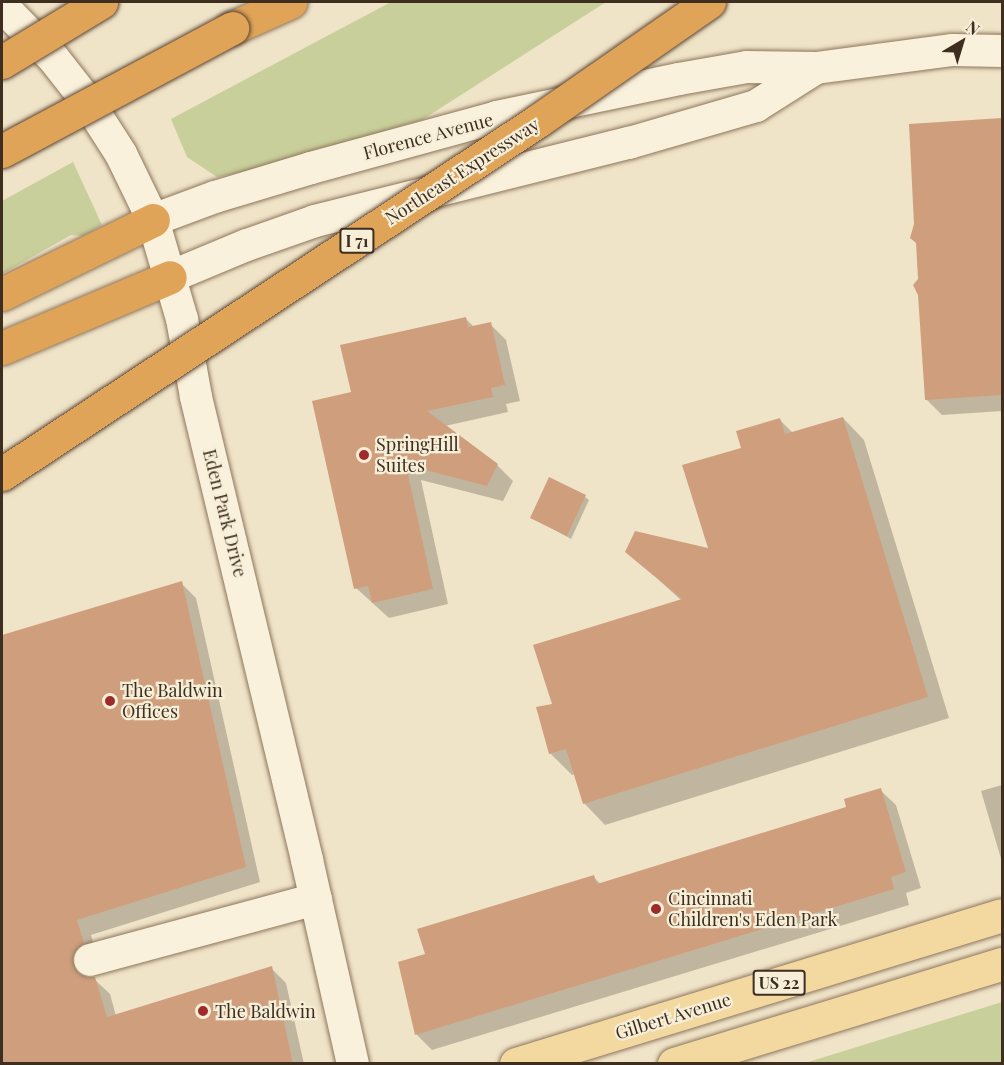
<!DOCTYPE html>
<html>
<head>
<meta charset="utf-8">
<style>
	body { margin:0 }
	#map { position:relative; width:1004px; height:1065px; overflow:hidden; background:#f0e4c8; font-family:"Playfair Display",serif }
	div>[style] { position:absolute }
	.green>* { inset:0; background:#c9cf9b }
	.shadow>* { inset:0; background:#0003 }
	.building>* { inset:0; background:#cf9f7d }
	.roads { filter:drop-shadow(0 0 2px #8d765c) drop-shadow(0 0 2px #8d765c) }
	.minor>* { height:32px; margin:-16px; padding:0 16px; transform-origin:16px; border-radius:16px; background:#faf1dc }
	.major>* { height:33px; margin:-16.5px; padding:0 16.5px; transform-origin:16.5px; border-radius:16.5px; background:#f3d9a0 }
	.highway>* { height:33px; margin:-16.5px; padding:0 16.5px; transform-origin:16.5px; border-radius:16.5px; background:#e0a458 }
	.bridges { filter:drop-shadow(0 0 2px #5b4430) drop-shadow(0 0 2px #5b4430) }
	.highway-bridge>* { height:33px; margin:-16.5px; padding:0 16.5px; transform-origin:16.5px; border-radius:16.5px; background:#e0a458 }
	.dots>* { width:16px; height:16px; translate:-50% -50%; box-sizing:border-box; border:3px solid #f7eed8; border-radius:50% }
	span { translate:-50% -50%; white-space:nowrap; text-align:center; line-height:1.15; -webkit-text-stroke:4.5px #f7eed8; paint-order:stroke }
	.shield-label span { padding:2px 4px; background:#f7eed8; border:2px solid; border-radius:4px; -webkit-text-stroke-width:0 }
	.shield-label { font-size:16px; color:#3d2e20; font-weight:700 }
	.street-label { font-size:18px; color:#3d2e20 }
	.poi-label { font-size:18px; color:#3d2e20 }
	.left { translate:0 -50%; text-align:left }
	.frame { position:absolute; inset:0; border:3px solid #3d2e20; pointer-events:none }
	.north { position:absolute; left:932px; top:12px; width:60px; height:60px; -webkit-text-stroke:4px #f7eed8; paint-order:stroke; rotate:38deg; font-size:16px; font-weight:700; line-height:24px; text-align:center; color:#3d2e20 }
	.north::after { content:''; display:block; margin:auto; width:21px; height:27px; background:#3d2e20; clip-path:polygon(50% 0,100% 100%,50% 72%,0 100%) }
</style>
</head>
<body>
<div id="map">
	<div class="green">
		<i style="clip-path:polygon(391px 2px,606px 2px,422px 120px,244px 172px,217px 177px,187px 157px,171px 119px)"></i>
		<i style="clip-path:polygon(73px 162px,102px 225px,83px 236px,71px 235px,2px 274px,2px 201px)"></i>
		<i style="clip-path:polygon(1002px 1002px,1002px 1063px,805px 1063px)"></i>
	</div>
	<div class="shadow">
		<i style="clip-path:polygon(1002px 120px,1002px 411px,942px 415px,926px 399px,910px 125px)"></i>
		<i style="clip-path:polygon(466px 319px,474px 327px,490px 324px,506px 340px,520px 401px,506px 404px,508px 412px,445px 426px,497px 465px,513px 481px,503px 501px,421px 480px,448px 604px,389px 618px,356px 588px,353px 393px)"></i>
		<i style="clip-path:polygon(843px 418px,864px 440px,949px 718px,605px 825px,584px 803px,575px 774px,572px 775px,550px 753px,554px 705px,682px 601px,627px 551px,711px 550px,743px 449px,779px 419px,793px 433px)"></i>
		<i style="clip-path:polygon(585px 497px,589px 500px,571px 539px,532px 518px)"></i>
		<i style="clip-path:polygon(181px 583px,196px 598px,260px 882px,91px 935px,98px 959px,87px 970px,87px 979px,94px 979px,110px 994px,116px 1016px,271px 968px,286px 983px,304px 1064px,2px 1064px,2px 680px,7px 679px,2px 662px,2px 637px)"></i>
		<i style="clip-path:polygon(1002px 785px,1002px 862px,981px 791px)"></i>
		<i style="clip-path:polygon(880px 790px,896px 805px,921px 888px,906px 893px,909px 905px,432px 1050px,416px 1034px,427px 955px,593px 877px,601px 884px,848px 808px)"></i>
	</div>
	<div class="building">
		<i style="clip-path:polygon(1002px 118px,1002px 395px,925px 400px,918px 295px,913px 285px,918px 279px,916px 243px,910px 238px,914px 224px,909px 124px)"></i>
		<i style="clip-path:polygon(466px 317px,468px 327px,491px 322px,505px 385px,491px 388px,493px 397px,427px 411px,498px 464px,487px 486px,406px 465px,433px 589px,372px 603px,368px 586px,354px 589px,312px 401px,351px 392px,340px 345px)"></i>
		<i style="clip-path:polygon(843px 417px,928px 697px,583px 804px,566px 749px,549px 754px,536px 707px,552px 704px,533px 645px,682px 599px,625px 552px,635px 531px,708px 548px,682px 465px,741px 448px,736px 431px,780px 418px,785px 434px)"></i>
		<i style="clip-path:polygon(549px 477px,586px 495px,567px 536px,530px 518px)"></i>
		<i style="clip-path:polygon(182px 581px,246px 867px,77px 920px,84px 943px,73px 955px,73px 964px,78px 973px,86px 977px,95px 977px,107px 1017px,272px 966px,293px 1064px,2px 1064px,2px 635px)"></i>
		<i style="clip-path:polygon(881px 788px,906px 872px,891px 877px,894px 889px,415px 1035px,398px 962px,425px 954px,417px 929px,594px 875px,597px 884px,846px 807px,844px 799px)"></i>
	</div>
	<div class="roads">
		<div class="minor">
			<i style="left:2px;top:6px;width:74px;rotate:45.5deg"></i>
			<i style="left:54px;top:59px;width:53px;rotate:51.8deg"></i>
			<i style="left:87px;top:101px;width:63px;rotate:57.3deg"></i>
			<i style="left:121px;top:154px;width:73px;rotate:64.1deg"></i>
			<i style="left:153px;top:220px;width:103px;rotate:73.7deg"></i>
			<i style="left:182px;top:319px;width:79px;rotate:79.8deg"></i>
			<i style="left:196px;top:397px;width:476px;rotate:76.5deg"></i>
			<i style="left:307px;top:860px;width:209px;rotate:77.3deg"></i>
			<i style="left:153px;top:220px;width:66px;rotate:-20.4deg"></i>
			<i style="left:215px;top:197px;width:100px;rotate:-16.8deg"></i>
			<i style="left:311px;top:168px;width:193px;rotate:-15.3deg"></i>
			<i style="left:497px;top:117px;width:186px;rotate:-11.8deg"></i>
			<i style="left:679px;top:79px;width:69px;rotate:-10deg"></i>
			<i style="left:747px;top:67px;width:69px;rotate:0.8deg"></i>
			<i style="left:816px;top:68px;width:138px;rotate:-7.5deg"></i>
			<i style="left:953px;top:50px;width:49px;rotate:1.2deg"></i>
			<i style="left:170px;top:277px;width:83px;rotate:-22.6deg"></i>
			<i style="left:247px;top:245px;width:72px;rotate:-19.4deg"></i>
			<i style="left:315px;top:221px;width:324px;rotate:-14deg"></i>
			<i style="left:629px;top:143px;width:132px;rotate:-16.2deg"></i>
			<i style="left:756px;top:106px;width:71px;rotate:-32.3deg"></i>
			<i style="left:90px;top:960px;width:234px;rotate:-15.1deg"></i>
		</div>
		<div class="major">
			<i style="left:516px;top:1064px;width:508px;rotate:-17.04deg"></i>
			<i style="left:674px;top:1064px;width:343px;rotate:-17deg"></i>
		</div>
		<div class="highway">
			<i style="left:232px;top:28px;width:64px;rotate:-24.1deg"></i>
			<i style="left:2px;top:294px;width:168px;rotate:-26.1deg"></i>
			<i style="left:2px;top:348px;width:182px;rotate:-22.9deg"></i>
		</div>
	</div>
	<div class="bridges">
		<div class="highway-bridge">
			<i style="left:2px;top:62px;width:116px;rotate:-31.2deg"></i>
			<i style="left:2px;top:151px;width:261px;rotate:-28.1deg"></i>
			<i style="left:2px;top:474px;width:643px;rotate:-33.39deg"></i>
			<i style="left:539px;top:120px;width:207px;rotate:-34.8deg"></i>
		</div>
	</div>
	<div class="dots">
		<i style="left:364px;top:455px;background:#9e2a2b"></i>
		<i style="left:110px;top:701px;background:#9e2a2b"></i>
		<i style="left:656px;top:909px;background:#9e2a2b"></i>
		<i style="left:203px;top:1011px;background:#9e2a2b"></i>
	</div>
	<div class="shield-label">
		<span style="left:357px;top:241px">I 71</span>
		<span style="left:779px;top:983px">US 22</span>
	</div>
	<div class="street-label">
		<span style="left:428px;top:136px;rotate:-15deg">Florence Avenue</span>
		<span style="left:462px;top:171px;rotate:-33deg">Northeast Expressway</span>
		<span style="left:225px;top:513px;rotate:76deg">Eden Park Drive</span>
		<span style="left:673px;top:1016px;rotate:-17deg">Gilbert Avenue</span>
	</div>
	<div class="poi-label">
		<span class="left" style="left:376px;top:455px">SpringHill<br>Suites</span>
		<span class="left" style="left:122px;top:701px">The Baldwin<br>Offices</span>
		<span class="left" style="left:668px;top:909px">Cincinnati<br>Children's Eden Park</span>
		<span class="left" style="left:215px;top:1011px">The Baldwin</span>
	</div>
	<div class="frame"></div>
	<div class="north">N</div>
</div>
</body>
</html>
